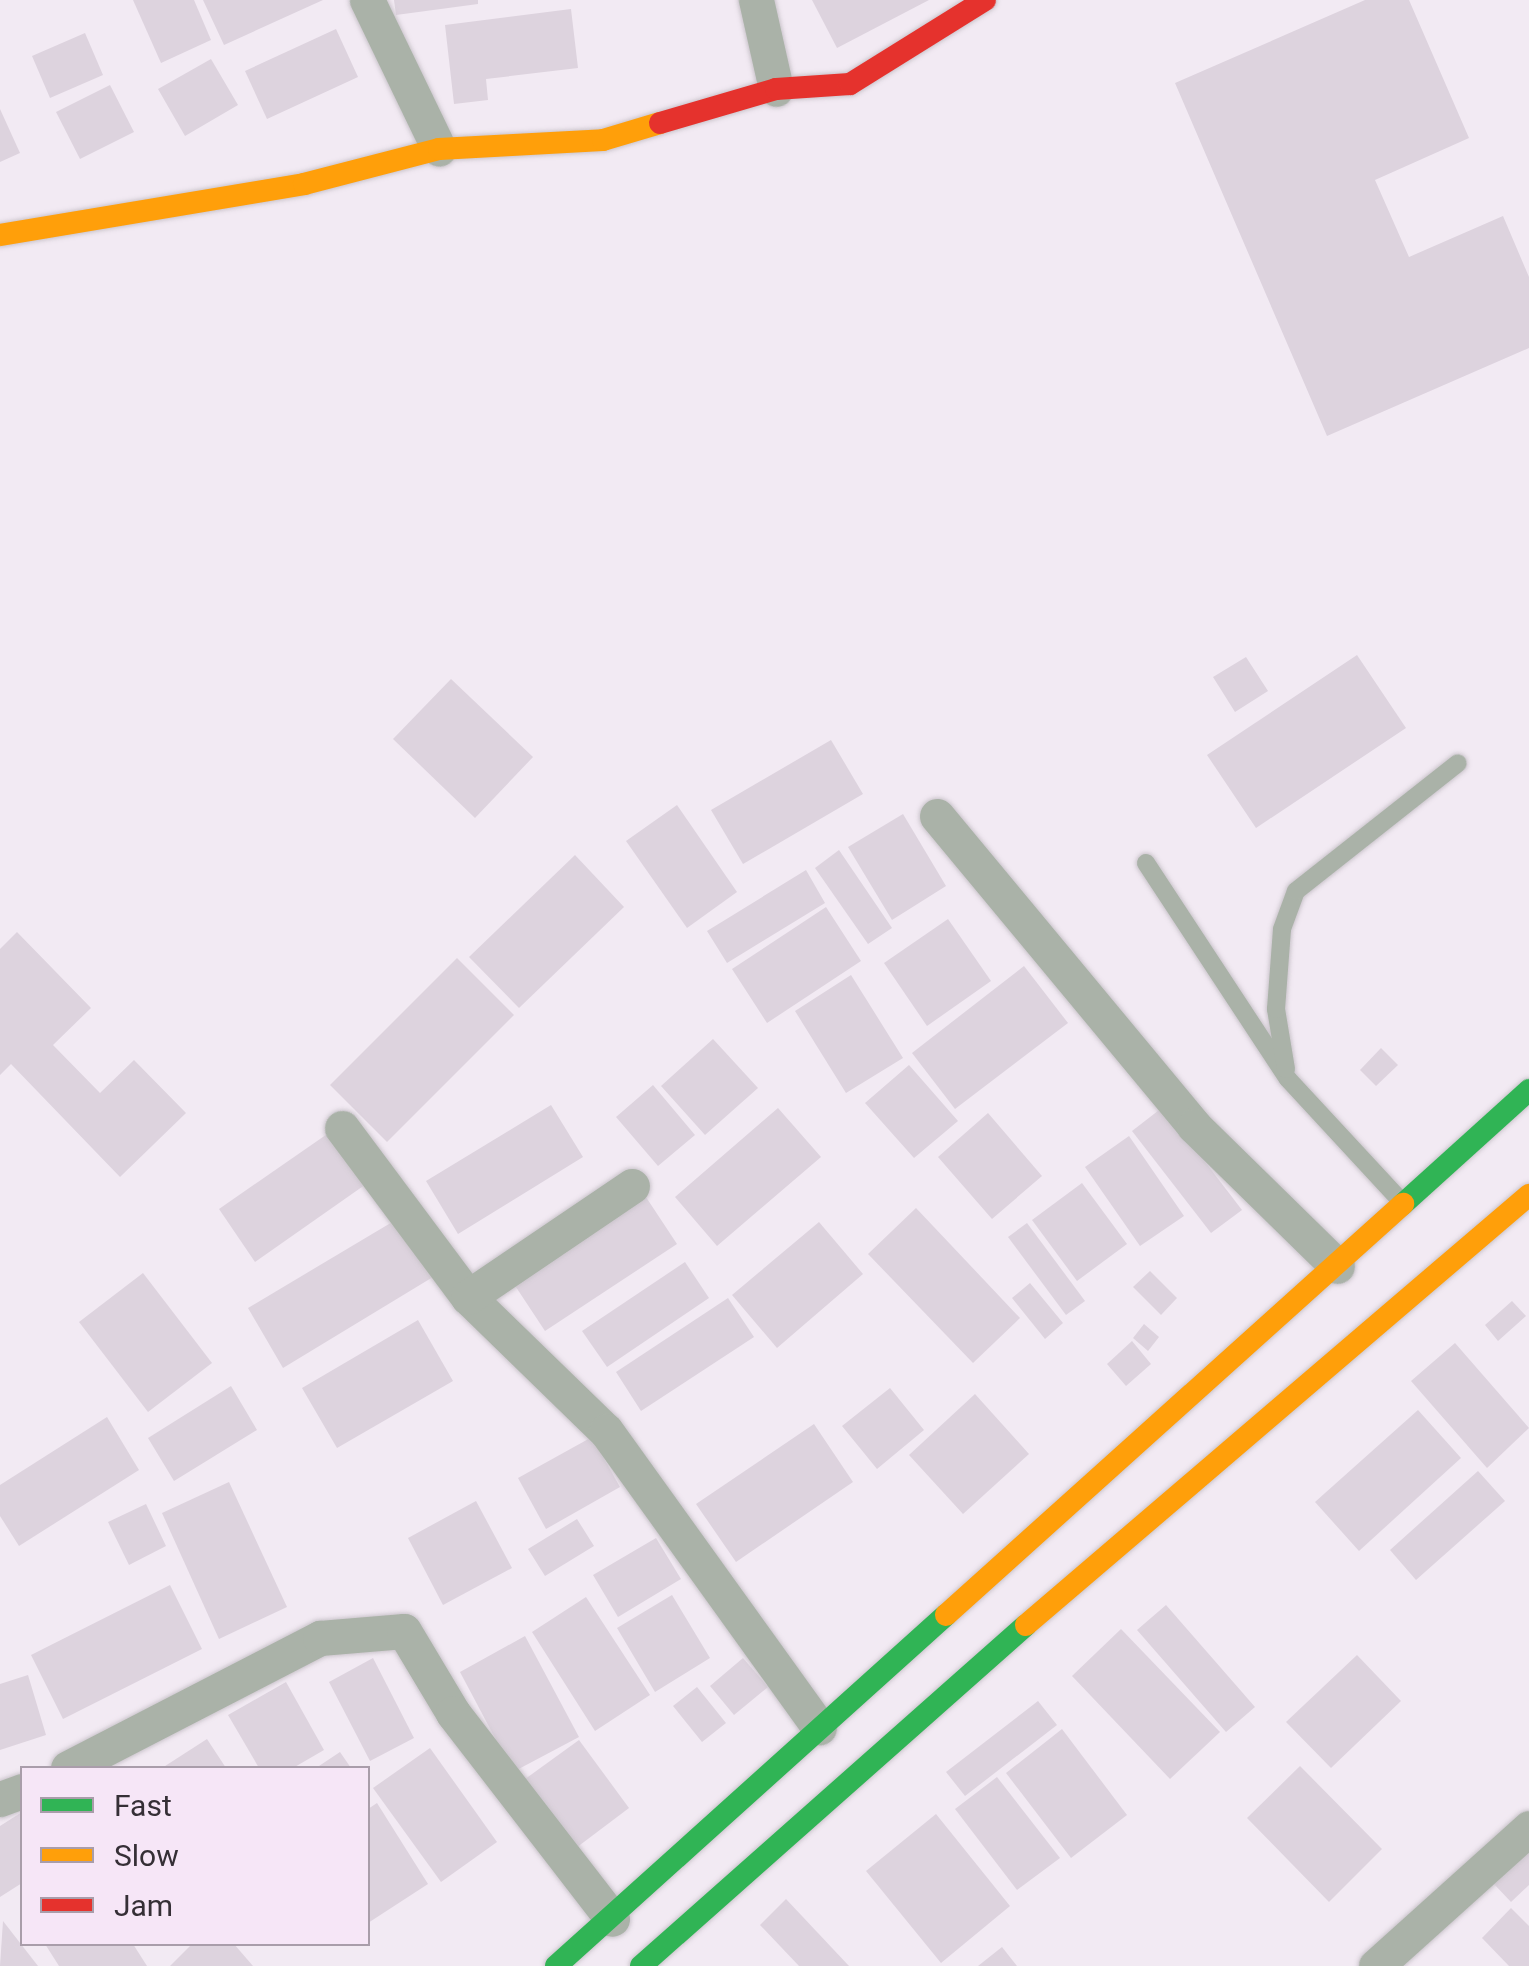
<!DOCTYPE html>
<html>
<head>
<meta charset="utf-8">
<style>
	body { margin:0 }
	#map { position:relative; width:1529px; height:1966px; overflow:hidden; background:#f2eaf3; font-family:Roboto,sans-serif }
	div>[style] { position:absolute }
	.building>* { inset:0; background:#ddd3de }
	.roads { filter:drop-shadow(0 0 2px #cbc5cc) drop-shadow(0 0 2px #cbc5cc) }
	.lane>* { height:18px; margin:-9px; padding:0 9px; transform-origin:9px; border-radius:9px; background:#aab2a8 }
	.street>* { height:35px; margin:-17.5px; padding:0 17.5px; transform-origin:17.5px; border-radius:17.5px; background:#aab2a8 }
	.fast>* { height:22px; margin:-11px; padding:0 11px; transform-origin:11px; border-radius:11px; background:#30b455 }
	.slow>* { height:22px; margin:-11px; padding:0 11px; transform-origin:11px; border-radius:11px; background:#ff9f0a }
	.jam>* { height:22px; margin:-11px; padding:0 11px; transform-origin:11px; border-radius:11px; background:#e5322d }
	span { translate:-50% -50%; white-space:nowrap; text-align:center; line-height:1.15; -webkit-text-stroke:10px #f6e6f7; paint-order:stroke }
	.legend { position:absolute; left:20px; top:1766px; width:350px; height:180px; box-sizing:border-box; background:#f6e6f7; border:2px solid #a99daa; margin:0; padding:12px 18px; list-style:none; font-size:30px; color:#352f36 }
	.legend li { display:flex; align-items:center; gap:20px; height:50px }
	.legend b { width:50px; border:2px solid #a99daa }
</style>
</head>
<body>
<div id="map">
	<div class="building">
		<i style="clip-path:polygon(133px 0,194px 0,211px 40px,161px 63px)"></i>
		<i style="clip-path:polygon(203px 0,323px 0,224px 45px)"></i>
		<i style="clip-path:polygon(394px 0,478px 0,478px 4px,396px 15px)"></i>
		<i style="clip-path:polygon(812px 0,929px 0,837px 48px)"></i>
		<i style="clip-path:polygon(1365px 0,1409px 0,1469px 138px,1375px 180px,1409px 257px,1503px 216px,1529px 277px,1529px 348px,1327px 436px,1175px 83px)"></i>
		<i style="clip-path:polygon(571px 9px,578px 68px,486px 79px,488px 100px,454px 104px,445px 25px)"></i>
		<i style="clip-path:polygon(336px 29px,358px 77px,267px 119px,245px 71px)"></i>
		<i style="clip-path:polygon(85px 33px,103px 75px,50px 98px,32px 56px)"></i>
		<i style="clip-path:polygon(211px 59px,238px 105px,185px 136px,158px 89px)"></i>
		<i style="clip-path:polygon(110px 85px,134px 132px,80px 159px,56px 112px)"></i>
		<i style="clip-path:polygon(0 109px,20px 153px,0 162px)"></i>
		<i style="clip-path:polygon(1357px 655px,1406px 728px,1256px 828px,1207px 755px)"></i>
		<i style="clip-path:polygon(1246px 657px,1268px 691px,1235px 712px,1213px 677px)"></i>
		<i style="clip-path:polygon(451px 679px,533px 757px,475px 818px,393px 739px)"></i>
		<i style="clip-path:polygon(831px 740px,863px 794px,743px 864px,711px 810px)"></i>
		<i style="clip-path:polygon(677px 805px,737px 892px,687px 928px,626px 841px)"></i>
		<i style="clip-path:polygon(903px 814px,946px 886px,892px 920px,848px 847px)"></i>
		<i style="clip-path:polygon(839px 850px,892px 928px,868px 944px,815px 868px)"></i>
		<i style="clip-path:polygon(575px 855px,624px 907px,519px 1008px,469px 957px)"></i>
		<i style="clip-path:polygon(806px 870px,825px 903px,727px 963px,707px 931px)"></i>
		<i style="clip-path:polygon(826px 907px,861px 961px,767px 1023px,732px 969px)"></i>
		<i style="clip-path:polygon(948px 919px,991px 981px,927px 1026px,884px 963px)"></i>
		<i style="clip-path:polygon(17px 932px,91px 1008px,53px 1045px,100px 1093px,134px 1060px,186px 1113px,120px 1177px,11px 1064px,0 1075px,0 949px)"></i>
		<i style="clip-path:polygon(457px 958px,514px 1015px,387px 1142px,330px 1085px)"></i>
		<i style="clip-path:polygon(1024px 966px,1068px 1023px,955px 1109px,912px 1053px)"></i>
		<i style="clip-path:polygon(851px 975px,903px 1058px,846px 1093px,795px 1011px)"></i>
		<i style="clip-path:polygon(713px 1039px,758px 1088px,705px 1135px,661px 1086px)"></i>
		<i style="clip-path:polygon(1381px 1048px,1398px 1065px,1376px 1086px,1360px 1070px)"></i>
		<i style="clip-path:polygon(909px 1065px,958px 1121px,914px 1158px,865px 1103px)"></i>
		<i style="clip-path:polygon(653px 1085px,695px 1135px,658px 1166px,616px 1117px)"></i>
		<i style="clip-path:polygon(551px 1105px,583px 1157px,458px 1234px,426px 1181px)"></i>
		<i style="clip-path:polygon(1163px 1107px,1242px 1210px,1211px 1233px,1132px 1131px)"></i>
		<i style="clip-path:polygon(778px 1108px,821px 1157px,717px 1246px,675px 1197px)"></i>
		<i style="clip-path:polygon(988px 1113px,1042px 1176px,992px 1219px,938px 1157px)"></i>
		<i style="clip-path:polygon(333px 1130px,369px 1182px,255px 1262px,219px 1209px)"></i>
		<i style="clip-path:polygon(1129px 1136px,1184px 1216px,1140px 1246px,1085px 1167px)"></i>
		<i style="clip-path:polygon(1082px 1183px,1127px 1244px,1077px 1281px,1032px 1220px)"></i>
		<i style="clip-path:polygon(640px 1188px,677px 1244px,545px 1331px,508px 1275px)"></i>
		<i style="clip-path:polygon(916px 1208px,1020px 1318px,973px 1363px,868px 1254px)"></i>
		<i style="clip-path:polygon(399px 1218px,433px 1277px,283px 1368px,248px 1308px)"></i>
		<i style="clip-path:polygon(819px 1222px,863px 1274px,777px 1348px,732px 1295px)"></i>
		<i style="clip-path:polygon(1027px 1223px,1085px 1301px,1066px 1315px,1008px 1237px)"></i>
		<i style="clip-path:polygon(685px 1262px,709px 1298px,607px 1367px,582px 1331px)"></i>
		<i style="clip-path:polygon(1150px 1271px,1177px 1298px,1161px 1315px,1133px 1287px)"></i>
		<i style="clip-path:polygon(143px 1273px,212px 1363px,148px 1412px,79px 1322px)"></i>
		<i style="clip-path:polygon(1030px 1283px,1063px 1323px,1045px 1339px,1012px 1298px)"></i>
		<i style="clip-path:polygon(728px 1298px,754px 1337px,641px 1411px,616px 1372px)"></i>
		<i style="clip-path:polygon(1512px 1301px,1526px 1316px,1498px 1341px,1485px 1325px)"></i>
		<i style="clip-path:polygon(418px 1320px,453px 1381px,337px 1448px,302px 1388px)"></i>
		<i style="clip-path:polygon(1144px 1324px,1159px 1337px,1148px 1351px,1133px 1338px)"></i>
		<i style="clip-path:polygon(1132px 1341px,1151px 1364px,1126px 1386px,1107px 1364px)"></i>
		<i style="clip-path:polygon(1455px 1343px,1529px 1428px,1487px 1468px,1411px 1381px)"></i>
		<i style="clip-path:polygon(231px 1386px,257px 1430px,174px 1481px,148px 1438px)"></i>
		<i style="clip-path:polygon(890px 1388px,924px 1430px,877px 1469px,842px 1426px)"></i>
		<i style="clip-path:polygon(975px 1394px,1029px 1454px,963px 1514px,909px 1455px)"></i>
		<i style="clip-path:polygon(1418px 1410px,1461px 1458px,1359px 1551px,1315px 1502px)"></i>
		<i style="clip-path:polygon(107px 1417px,139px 1470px,19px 1546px,0 1516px,0 1485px)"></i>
		<i style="clip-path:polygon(814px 1424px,853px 1482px,736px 1562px,696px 1504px)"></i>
		<i style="clip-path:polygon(592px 1437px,620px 1487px,546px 1529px,518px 1478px)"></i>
		<i style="clip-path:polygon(1478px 1471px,1505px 1501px,1416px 1580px,1390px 1550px)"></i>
		<i style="clip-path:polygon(229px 1482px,287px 1607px,219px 1639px,162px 1513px)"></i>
		<i style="clip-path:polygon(476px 1501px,512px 1568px,443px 1605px,408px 1538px)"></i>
		<i style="clip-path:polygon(146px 1504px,166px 1546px,129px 1565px,108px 1522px)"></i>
		<i style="clip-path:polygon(577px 1519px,594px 1546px,545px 1576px,528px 1549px)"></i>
		<i style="clip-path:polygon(656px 1538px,681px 1579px,618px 1617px,593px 1575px)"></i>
		<i style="clip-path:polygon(170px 1585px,202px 1649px,63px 1719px,31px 1655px)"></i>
		<i style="clip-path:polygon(672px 1595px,710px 1658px,655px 1692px,617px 1628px)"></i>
		<i style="clip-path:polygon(586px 1597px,650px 1695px,595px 1731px,532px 1632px)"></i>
		<i style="clip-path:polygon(1166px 1605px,1255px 1707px,1226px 1732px,1137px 1630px)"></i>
		<i style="clip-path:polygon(1121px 1629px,1220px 1732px,1170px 1779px,1072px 1676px)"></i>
		<i style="clip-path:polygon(525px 1636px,579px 1737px,513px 1772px,460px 1672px)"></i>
		<i style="clip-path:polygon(1357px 1655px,1401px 1701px,1331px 1768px,1286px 1722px)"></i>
		<i style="clip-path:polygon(373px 1658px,414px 1738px,370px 1761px,329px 1682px)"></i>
		<i style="clip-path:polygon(743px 1658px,768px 1687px,734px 1715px,710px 1686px)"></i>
		<i style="clip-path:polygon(28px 1675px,46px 1735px,0 1750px,0 1684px)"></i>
		<i style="clip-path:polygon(286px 1682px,324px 1750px,293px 1768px,259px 1768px,228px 1715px)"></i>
		<i style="clip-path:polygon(697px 1687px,726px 1723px,702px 1742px,673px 1706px)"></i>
		<i style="clip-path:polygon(1038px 1701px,1057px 1725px,965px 1796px,946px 1772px)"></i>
		<i style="clip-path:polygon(1062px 1729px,1127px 1815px,1071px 1858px,1006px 1773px)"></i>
		<i style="clip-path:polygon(207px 1739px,226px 1768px,162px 1768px)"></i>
		<i style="clip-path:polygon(579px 1740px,629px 1808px,572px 1851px,521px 1782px)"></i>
		<i style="clip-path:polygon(430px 1748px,497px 1842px,441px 1882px,373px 1788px)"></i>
		<i style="clip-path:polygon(340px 1752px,351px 1768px,316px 1768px)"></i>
		<i style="clip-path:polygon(1300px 1766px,1382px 1849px,1329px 1902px,1247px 1818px)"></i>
		<i style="clip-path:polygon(997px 1777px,1060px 1858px,1017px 1890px,955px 1809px)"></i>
		<i style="clip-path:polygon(377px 1803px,428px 1884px,368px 1923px,368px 1809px)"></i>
		<i style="clip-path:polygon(22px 1812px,22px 1883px,0 1897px,0 1826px)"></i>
		<i style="clip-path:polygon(936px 1814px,1010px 1906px,941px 1963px,866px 1871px)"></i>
		<i style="clip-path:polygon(1529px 1848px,1529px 1885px,1511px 1902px,1493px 1883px)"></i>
		<i style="clip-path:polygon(786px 1899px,849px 1966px,799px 1966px,760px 1925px)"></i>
		<i style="clip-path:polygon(1511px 1908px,1529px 1926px,1529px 1966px,1509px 1966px,1482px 1938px)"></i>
		<i style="clip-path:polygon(3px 1921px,38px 1966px,0 1966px)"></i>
		<i style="clip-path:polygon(45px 1944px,133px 1944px,147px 1966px,59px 1966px)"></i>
		<i style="clip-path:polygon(192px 1944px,234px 1944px,253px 1966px,170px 1966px)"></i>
		<i style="clip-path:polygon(1002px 1947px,1017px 1966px,978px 1966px)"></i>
	</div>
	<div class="roads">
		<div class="lane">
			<i style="left:1146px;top:863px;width:258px;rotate:56.7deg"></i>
			<i style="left:1288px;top:1079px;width:165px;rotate:47.2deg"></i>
			<i style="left:1286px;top:1069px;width:61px;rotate:-99.5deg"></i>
			<i style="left:1276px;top:1009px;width:80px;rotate:-85.7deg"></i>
			<i style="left:1282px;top:929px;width:40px;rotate:-69.8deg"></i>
			<i style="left:1296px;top:891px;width:206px;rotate:-38.3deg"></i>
		</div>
		<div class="street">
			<i style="left:367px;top:0;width:165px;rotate:64.2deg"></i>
			<i style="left:756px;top:0;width:91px;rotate:77.3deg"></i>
			<i style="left:937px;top:816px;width:403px;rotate:50.3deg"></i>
			<i style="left:1194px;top:1126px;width:200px;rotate:44.4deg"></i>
			<i style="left:342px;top:1128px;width:211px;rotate:53.3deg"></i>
			<i style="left:468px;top:1297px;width:192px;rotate:44.2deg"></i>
			<i style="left:606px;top:1431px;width:365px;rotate:54.3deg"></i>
			<i style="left:468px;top:1297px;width:198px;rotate:-34.1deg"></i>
			<i style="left:68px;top:1768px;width:284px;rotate:-27.3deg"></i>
			<i style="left:320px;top:1638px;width:84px;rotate:-4.8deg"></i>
			<i style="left:404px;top:1631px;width:96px;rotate:59.1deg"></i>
			<i style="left:453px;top:1713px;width:260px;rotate:52.3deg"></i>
			<i style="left:0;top:1799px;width:23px;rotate:-20deg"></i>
			<i style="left:1376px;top:1966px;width:206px;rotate:-42deg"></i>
		</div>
		<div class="fast">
			<i style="left:1403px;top:1204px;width:170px;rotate:-42.1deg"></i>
			<i style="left:556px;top:1966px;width:525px;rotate:-41.99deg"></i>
			<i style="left:641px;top:1966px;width:514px;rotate:-41.53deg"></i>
		</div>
		<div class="slow">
			<i style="left:0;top:235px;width:308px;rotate:-9.5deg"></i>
			<i style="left:304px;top:184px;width:139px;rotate:-14.5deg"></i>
			<i style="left:439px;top:149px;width:164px;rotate:-3.1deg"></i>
			<i style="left:603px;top:140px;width:59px;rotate:-16.6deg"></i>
			<i style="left:946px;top:1615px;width:615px;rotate:-41.97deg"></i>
			<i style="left:1026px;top:1625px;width:662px;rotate:-40.53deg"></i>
		</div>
		<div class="jam">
			<i style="left:660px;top:123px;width:121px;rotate:-16.3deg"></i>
			<i style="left:776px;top:89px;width:74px;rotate:-3.9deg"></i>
			<i style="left:850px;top:84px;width:159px;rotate:-31.9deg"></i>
		</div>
	</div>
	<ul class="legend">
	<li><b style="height:12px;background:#30b455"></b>Fast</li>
	<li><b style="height:12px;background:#ff9f0a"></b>Slow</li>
	<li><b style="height:12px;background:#e5322d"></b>Jam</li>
	</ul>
</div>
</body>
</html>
